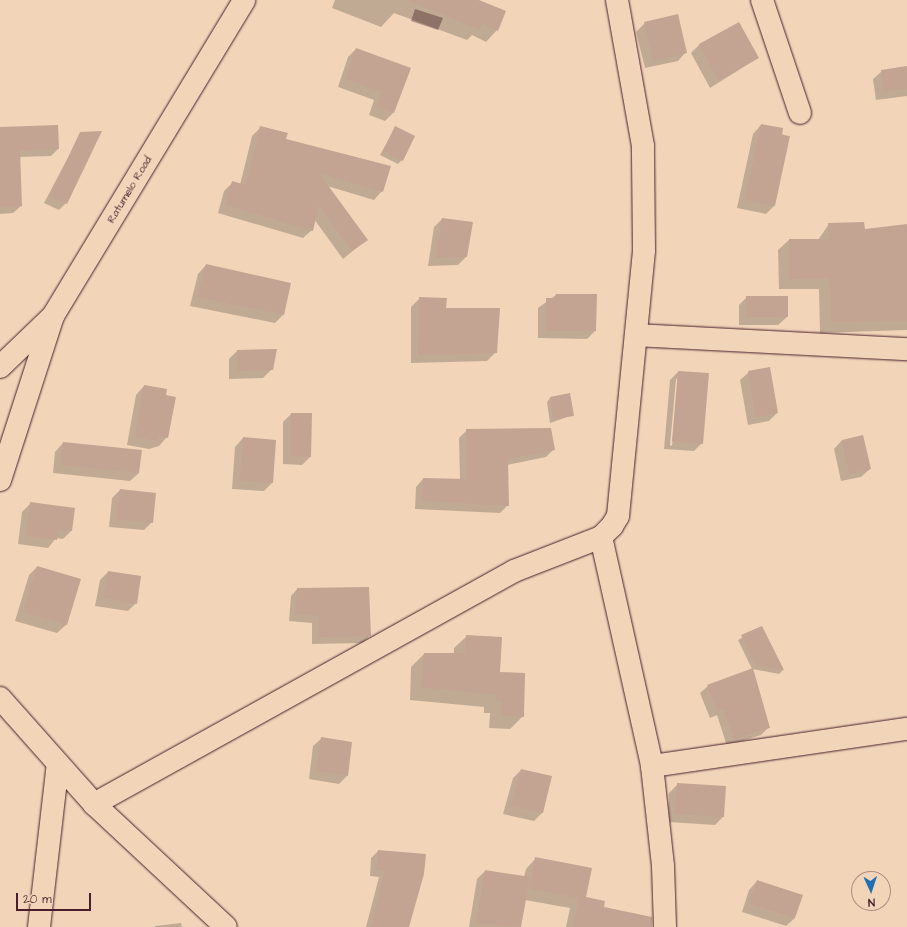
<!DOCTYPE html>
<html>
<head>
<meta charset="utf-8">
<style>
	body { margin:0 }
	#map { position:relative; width:907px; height:927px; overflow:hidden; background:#f2d5b9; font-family:"Architects Daughter",sans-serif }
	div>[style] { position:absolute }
	.water>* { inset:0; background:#b28f82 }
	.shadow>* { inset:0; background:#0003 }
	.building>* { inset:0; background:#c3a392 }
	.roads { filter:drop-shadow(0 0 1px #4a1f2b) drop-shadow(0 0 1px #4a1f2b) }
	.minor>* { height:22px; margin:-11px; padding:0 11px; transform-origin:11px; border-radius:11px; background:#f2d5b9 }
	.tertiary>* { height:22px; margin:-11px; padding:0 11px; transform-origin:11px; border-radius:11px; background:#f2d5b9 }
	span { translate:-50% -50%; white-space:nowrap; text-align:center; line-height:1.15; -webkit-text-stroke:4px #f2d5b9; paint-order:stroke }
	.street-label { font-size:11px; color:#4a1f2b }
	.north { position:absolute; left:851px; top:871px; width:40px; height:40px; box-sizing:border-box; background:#f2d5b9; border:1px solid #af8c80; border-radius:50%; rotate:177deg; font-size:11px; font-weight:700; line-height:16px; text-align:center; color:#4a1f2b }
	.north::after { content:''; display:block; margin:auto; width:14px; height:18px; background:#1f6fb2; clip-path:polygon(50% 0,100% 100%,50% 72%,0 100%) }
	.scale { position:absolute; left:16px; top:893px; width:75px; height:18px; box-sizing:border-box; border:2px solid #4a1f2b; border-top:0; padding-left:5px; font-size:12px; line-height:14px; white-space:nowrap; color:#4a1f2b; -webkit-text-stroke:3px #f2d5b9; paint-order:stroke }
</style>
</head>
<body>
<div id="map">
	<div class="water">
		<i style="clip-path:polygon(415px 9px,443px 18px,438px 30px,411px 21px)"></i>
	</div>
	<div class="shadow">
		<i style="clip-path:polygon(335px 0,476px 0,497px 30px,486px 42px,472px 35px,467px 40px,394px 13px,381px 27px,332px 8px)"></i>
		<i style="clip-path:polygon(645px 23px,686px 52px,678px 61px,645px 68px,636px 32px)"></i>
		<i style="clip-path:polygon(700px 44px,758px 58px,710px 88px,691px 53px)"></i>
		<i style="clip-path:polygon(356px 49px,409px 68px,393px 113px,385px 121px,369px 115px,374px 100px,338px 87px,348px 57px)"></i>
		<i style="clip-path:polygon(907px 68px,907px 96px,876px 100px,873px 79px,882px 71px)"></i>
		<i style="clip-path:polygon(761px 125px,789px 137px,774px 206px,766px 214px,737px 208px,753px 134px)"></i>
		<i style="clip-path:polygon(261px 127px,382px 191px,374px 200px,327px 186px,366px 240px,343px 259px,314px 219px,312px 230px,303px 238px,218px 213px,224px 191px,233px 182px,240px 185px,252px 136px)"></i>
		<i style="clip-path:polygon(395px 128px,402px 160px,398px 164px,380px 155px)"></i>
		<i style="clip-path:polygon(81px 133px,66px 203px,59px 210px,44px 203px)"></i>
		<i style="clip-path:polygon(0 138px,58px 149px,51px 156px,19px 157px,21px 206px,13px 213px,0 214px)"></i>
		<i style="clip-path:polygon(442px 219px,466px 257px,458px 265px,428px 266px,434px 227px)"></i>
		<i style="clip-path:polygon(829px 224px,864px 230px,907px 225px,907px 330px,820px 333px,819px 289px,779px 289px,778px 250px,789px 240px,818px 240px)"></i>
		<i style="clip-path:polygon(206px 265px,283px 315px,275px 323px,190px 306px,198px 274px)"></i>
		<i style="clip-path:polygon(556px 295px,595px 331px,587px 339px,538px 338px,538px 308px)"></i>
		<i style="clip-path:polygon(747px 297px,787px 317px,778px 325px,739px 325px,739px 305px)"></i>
		<i style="clip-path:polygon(420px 298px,445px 309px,496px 352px,487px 361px,411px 363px,411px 307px)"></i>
		<i style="clip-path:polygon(237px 351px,272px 369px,263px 378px,229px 379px,229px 359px)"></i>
		<i style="clip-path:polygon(evenodd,678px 372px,702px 443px,694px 451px,664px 449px,670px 380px,678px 372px,676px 379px,678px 379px,672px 446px,670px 445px,676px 379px)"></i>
		<i style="clip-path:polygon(749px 372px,777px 413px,769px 421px,748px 425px,740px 380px)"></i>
		<i style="clip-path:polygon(144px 386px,167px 437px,159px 446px,149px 449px,127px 445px,136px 395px)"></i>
		<i style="clip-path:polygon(550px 398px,573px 415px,550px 423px,547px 402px)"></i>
		<i style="clip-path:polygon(291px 414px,310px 457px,302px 465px,283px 464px,283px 422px)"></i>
		<i style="clip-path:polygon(467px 430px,554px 449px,546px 457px,507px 465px,508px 505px,500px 513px,415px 509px,416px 487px,423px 479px,460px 480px,459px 438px)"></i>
		<i style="clip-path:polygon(243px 438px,272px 483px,264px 491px,232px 489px,235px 447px)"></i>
		<i style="clip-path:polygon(842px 440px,870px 469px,861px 477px,841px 481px,834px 449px)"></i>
		<i style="clip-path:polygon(63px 443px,139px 473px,130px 481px,53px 473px,55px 452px)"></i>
		<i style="clip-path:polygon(120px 490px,152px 522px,144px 530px,109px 527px,112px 498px)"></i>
		<i style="clip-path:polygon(30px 504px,71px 531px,63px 539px,56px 538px,48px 548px,18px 544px,22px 512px)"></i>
		<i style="clip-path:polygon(37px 567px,80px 579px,66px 625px,57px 633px,15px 621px,29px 575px)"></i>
		<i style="clip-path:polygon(108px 572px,136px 603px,128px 611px,95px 606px,100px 580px)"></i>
		<i style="clip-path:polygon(298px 588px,370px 635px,363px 643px,312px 644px,312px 623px,289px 621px,291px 596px)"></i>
		<i style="clip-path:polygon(761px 627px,783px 670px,779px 674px,752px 669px,738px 640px)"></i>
		<i style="clip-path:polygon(467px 636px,499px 673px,523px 716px,510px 729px,489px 728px,490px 713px,484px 713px,484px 707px,410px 700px,411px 667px,424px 654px,454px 654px,454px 648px)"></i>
		<i style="clip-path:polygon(708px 686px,768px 728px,761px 735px,727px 746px,717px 715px,710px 718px,700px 693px)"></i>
		<i style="clip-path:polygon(322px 738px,347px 776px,339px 784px,309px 779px,313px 746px)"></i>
		<i style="clip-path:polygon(521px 770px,551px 777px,542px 813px,534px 821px,503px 814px,513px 778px)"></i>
		<i style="clip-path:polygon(678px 784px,724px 816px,715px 825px,668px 822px,669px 793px)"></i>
		<i style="clip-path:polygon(378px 851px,424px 855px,406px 927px,366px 927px,379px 877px,370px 876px,371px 858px)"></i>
		<i style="clip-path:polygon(536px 858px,585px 898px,641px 927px,566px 927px,570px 908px,525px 900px,520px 927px,469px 927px,477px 879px,485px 871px,524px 877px,526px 869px)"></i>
		<i style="clip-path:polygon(757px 881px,795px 918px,786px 926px,742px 912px,749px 890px)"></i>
		<i style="clip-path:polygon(181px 923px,182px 927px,155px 927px,155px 926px)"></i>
	</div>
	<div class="building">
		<i style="clip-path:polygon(406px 0,479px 0,506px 11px,498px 31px,482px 23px,479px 29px)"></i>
		<i style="clip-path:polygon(678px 14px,687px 53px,653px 61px,644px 22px)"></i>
		<i style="clip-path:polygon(739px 22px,759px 58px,718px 80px,699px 44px)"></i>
		<i style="clip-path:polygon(356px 48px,411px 68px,394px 113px,376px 107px,382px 92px,345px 79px)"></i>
		<i style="clip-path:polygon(907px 66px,907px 89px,884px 92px,881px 70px)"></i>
		<i style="clip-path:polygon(761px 124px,783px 128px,782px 135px,790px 136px,775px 206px,745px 200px)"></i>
		<i style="clip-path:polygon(58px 125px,59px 149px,20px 150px,22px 206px,0 207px,0 127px)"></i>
		<i style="clip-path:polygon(260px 126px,288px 133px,286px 139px,391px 166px,383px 192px,319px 173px,368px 240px,352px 251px,319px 205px,313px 231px,226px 205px,232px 181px,246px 185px)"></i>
		<i style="clip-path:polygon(395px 126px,415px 136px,403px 161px,383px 151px)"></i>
		<i style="clip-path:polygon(102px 131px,67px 204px,50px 196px,80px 132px)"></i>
		<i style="clip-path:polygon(442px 218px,473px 222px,467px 257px,436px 258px)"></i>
		<i style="clip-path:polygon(864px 222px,865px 229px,907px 224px,907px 321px,831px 322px,830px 278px,789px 279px,789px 239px,829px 239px,828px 223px)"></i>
		<i style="clip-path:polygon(206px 264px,291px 283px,284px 315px,197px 297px)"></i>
		<i style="clip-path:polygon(556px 294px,597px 294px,596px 331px,546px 331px,546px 298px,555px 298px)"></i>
		<i style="clip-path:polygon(746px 296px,788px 296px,788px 317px,746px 317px)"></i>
		<i style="clip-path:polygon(419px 297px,447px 298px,446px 308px,500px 308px,497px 353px,418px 355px)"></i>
		<i style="clip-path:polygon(277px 349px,273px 370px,237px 371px,237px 350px)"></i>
		<i style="clip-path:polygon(770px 367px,778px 413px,756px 417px,748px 371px)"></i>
		<i style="clip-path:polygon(678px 371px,709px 373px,703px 444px,672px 441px)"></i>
		<i style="clip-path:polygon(144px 385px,167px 389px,166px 395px,176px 397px,168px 438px,159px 436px,158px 441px,135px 437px)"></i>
		<i style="clip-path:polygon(570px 393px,574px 416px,553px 419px,550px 397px)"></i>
		<i style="clip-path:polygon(291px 413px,312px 413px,311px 457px,291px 456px)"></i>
		<i style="clip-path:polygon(551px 428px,555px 450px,508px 459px,509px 506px,422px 501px,423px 478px,467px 479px,466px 429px)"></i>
		<i style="clip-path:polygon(863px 435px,871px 469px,849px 474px,842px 440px)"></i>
		<i style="clip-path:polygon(243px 437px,276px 440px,273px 483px,240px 481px)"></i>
		<i style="clip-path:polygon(63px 442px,142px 450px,139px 473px,61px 465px)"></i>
		<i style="clip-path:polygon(120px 489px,156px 493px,153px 523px,117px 519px)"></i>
		<i style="clip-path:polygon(30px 502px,75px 508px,72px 531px,58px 530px,57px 540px,26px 536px)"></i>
		<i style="clip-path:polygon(37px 566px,81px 579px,67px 625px,23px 612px)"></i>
		<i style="clip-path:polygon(108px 571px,141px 576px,137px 604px,103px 598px)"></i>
		<i style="clip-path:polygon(369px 587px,371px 636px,319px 637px,319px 616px,295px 614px,297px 588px)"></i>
		<i style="clip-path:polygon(762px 626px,784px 670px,756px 665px,741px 635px)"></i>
		<i style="clip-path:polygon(466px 635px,502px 637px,500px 672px,525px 673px,524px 717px,501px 716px,502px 701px,496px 701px,496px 695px,422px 687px,424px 653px,465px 653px)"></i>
		<i style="clip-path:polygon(753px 668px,770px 728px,734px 739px,724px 709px,717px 711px,707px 685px)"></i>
		<i style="clip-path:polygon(321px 737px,352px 742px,348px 776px,316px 771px)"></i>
		<i style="clip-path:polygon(521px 769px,552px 776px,543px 813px,511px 806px)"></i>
		<i style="clip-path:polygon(677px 783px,726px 786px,724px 817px,675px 814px)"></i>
		<i style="clip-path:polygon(378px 850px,426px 854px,424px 874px,409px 927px,371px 927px,385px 870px,376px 870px)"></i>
		<i style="clip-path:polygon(535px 857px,592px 868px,586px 897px,605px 901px,604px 907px,652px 917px,652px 927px,573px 927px,579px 898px,530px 889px)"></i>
		<i style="clip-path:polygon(485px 870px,530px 877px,521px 927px,476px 923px)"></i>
		<i style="clip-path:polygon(757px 880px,803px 895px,795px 918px,750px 904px)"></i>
	</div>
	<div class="roads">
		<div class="minor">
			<i style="left:762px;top:0;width:119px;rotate:71.4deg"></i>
			<i style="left:636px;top:335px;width:271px;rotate:3deg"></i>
			<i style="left:0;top:480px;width:172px;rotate:-72.1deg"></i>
			<i style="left:601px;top:537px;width:235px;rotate:77.4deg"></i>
			<i style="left:652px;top:766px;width:101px;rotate:83.7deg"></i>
			<i style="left:663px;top:866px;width:61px;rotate:88.1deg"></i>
			<i style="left:0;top:698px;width:142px;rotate:48.4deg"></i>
			<i style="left:94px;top:804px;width:180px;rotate:43deg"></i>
			<i style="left:652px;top:766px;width:258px;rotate:-8.3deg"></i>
			<i style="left:94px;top:804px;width:480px;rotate:-29deg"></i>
			<i style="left:514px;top:571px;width:93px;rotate:-21.3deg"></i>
			<i style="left:601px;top:537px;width:16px;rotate:-45deg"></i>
			<i style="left:612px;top:526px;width:12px;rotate:-59deg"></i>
			<i style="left:618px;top:516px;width:267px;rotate:-84.4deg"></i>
			<i style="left:644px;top:250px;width:104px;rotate:-90.6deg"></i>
			<i style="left:643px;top:146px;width:148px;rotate:-100.1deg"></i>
			<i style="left:39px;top:927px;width:164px;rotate:-83.4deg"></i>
		</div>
		<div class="tertiary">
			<i style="left:0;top:367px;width:74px;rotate:-43.9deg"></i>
			<i style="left:53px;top:316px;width:369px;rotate:-58.8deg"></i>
		</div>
	</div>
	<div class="street-label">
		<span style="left:130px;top:190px;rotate:-59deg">Ratumelo Road</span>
	</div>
	<div class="north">N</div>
	<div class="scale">20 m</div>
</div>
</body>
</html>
